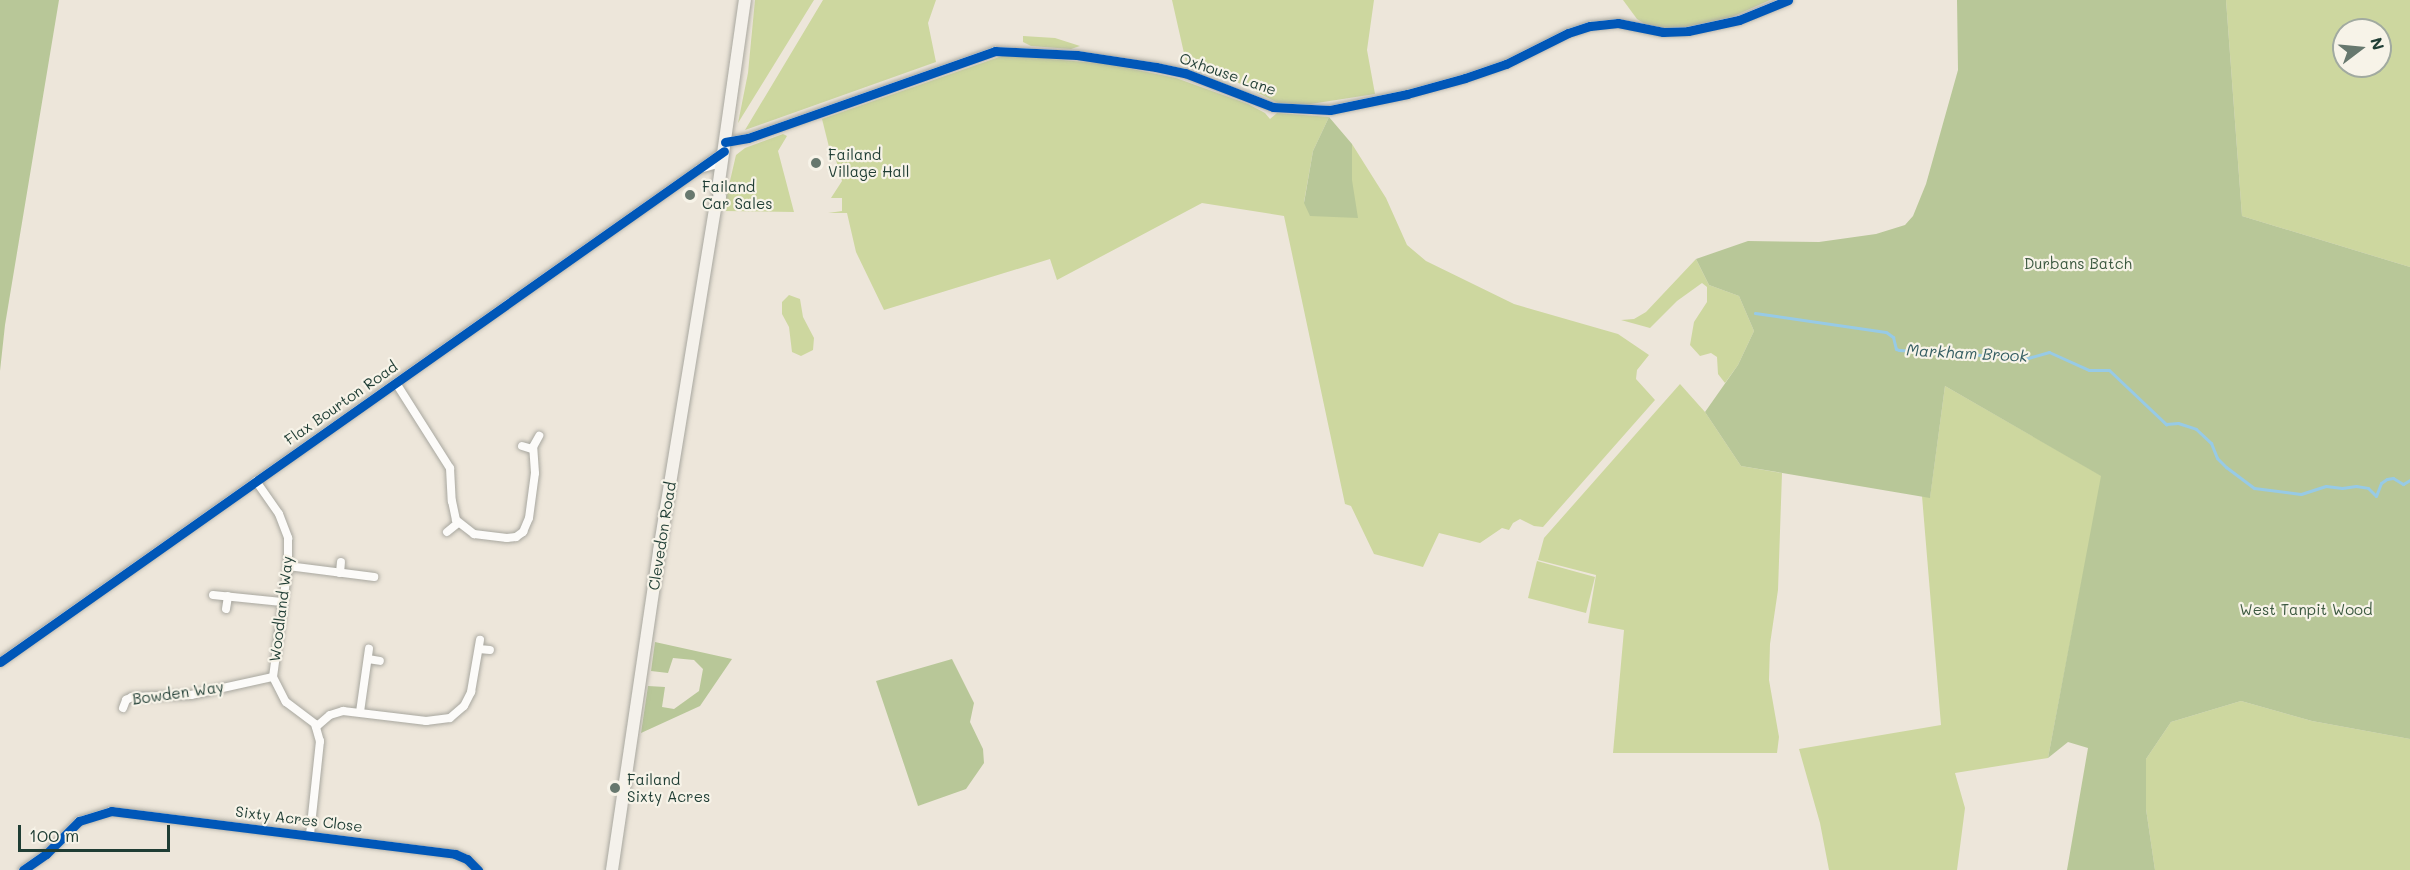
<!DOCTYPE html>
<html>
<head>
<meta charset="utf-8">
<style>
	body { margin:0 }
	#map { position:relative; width:2410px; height:870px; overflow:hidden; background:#ede6da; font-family:Mali,sans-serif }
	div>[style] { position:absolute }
	.green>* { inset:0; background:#cdd79f }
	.forest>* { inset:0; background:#b8c798 }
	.stream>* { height:3px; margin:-1.5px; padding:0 1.5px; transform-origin:1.5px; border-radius:1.5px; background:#97cae6 }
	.roads { filter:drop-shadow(0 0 2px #a8a79f) drop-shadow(0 0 2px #a8a79f) }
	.minor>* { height:8px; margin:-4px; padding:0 4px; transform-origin:4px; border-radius:4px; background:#fcfbf9 }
	.secondary>* { height:12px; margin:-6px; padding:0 6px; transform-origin:6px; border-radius:6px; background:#f4f1eb }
	.cycleway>* { height:9px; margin:-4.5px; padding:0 4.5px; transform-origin:4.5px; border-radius:4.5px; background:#0057b8 }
	.dots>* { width:16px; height:16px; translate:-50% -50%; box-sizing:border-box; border:3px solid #f7f3e8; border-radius:50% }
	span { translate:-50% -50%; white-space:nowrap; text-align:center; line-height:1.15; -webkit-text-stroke:4.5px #f7f3e8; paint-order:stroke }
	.street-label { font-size:15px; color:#1f3d34 }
	.poi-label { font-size:15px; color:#1f3d34 }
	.left { translate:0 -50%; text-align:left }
	.park-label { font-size:15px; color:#3c5940 }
	.water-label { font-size:16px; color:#345d62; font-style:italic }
	.north { position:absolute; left:2332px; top:18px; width:60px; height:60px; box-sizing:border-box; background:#f7f3e8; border:2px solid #a1aaa0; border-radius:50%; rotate:74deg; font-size:16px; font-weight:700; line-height:24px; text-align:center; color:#1f3d34 }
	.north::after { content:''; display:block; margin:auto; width:21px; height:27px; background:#67786e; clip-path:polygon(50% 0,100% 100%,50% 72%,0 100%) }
	.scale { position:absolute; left:18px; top:825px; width:152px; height:27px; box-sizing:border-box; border:3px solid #1f3d34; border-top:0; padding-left:8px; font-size:18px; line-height:21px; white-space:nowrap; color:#1f3d34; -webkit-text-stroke:4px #f7f3e8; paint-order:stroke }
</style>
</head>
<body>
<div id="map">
	<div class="green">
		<i style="clip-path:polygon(755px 0,814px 0,738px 123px,748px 73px)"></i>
		<i style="clip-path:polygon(823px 0,936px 0,928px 23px,936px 62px,745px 130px)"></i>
		<i style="clip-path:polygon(1172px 0,1374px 0,1367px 50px,1375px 94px,1304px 105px,1278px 103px,1221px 74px,1186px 62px)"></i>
		<i style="clip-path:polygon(1623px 0,1770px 0,1725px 20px,1671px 30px,1645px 24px,1637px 19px)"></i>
		<i style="clip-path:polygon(evenodd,2226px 0,2410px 0,2410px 267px,2242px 216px,2226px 0,2344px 30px,2380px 30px,2380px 66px,2344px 66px,2344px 30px)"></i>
		<i style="clip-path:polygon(1023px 36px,1055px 38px,1080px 46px,1071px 49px,1031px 46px,1023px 42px)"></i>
		<i style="clip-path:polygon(1005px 55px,1108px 64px,1176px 78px,1248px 104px,1265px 113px,1270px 119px,1277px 113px,1329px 117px,1313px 151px,1304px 202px,1352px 180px,1352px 144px,1386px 198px,1407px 245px,1426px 261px,1514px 304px,1618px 334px,1649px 355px,1637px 370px,1636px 379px,1655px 400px,1543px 527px,1534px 526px,1520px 519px,1513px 523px,1509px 530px,1502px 528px,1480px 543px,1439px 533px,1423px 567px,1374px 554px,1351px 506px,1345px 504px,1284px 216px,1202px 203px,1057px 280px,1050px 259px,884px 310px,856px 252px,847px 213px,828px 213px,842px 211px,842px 198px,831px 198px,842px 181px,836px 160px,830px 151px,822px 119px)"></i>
		<i style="clip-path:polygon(783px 134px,787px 136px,778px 151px,794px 212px,723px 211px,736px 155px,745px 148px)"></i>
		<i style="clip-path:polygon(1696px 259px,1709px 285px,1739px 296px,1754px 331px,1738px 365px,1725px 383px,1718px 374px,1717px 357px,1711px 353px,1700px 356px,1690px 345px,1694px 322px,1707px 302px,1707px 287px,1702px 283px,1677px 301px,1650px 328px,1621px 320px,1634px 319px,1646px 312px)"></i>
		<i style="clip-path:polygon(789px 295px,800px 299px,803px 317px,814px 338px,813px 350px,801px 356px,792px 352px,789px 327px,782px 314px,782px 302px)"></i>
		<i style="clip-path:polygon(1680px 384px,1705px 412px,1741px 466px,1782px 473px,1778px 590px,1770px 644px,1769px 680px,1779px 737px,1777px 753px,1613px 753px,1624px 630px,1588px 623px,1596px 575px,1538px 560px,1544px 538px)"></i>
		<i style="clip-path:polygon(1945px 386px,2102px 476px,2048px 758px,1955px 773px,1965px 808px,1957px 870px,1829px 870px,1820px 823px,1799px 749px,1941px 725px,1922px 496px,1930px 497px)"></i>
		<i style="clip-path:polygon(1537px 561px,1595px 577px,1586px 613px,1528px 598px)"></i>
		<i style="clip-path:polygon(2241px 701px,2312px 721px,2410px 739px,2410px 870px,2155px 870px,2146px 809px,2146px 759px,2171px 722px)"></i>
	</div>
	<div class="forest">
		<i style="clip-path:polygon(0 0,59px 0,5px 325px,0 371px)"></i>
		<i style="clip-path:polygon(1957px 0,2226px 0,2242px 216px,2410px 267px,2410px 739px,2312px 721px,2241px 701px,2171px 722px,2146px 759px,2146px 809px,2155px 870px,2067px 870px,2088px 748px,2068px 742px,2048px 758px,2101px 476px,1945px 386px,1930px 498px,1741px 466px,1705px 412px,1738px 365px,1754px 331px,1739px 296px,1709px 285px,1696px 259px,1748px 241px,1819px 242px,1876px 234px,1905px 225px,1913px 216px,1926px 184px,1958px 70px)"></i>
		<i style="clip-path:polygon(1329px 117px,1352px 144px,1352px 180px,1358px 218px,1310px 216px,1304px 203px,1313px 151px)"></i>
		<i style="clip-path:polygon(655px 642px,732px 659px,700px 706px,641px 733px,648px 686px,665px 687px,662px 707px,674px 709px,699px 691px,703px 669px,694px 660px,673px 658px,668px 673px,651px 671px)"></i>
		<i style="clip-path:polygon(952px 659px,974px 703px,970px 722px,983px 749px,984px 763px,966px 789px,918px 806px,876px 681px)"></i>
	</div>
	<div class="stream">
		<i style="left:1755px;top:313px;width:132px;rotate:8.3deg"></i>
		<i style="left:1886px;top:332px;width:9px;rotate:36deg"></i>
		<i style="left:1893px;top:337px;width:12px;rotate:76deg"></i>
		<i style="left:1896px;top:349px;width:3px;rotate:18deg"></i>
		<i style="left:1899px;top:350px;width:129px;rotate:3.5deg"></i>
		<i style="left:2028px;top:358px;width:22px;rotate:-16deg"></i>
		<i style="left:2049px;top:352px;width:44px;rotate:24.2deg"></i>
		<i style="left:2089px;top:370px;width:20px"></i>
		<i style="left:2109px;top:370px;width:79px;rotate:43.5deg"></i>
		<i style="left:2166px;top:424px;width:12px;rotate:-5deg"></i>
		<i style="left:2178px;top:423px;width:19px;rotate:18deg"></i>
		<i style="left:2196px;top:429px;width:21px;rotate:43deg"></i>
		<i style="left:2211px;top:443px;width:16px;rotate:68deg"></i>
		<i style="left:2217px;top:458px;width:13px;rotate:45deg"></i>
		<i style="left:2226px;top:467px;width:35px;rotate:37deg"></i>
		<i style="left:2254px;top:488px;width:47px;rotate:7.3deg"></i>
		<i style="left:2301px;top:494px;width:26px;rotate:-18deg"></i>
		<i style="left:2326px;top:486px;width:16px;rotate:7deg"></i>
		<i style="left:2342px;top:488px;width:14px;rotate:-8deg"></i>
		<i style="left:2356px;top:486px;width:12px;rotate:9deg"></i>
		<i style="left:2368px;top:488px;width:11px;rotate:45deg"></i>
		<i style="left:2376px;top:496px;width:14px;rotate:-69deg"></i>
		<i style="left:2381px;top:483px;width:7px;rotate:-34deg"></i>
		<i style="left:2387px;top:479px;width:6px;rotate:-9deg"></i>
		<i style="left:2393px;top:478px;width:12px;rotate:31deg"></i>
		<i style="left:2403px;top:484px;width:8px;rotate:-30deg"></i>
	</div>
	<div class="roads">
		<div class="minor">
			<i style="left:725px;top:142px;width:23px;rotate:-10deg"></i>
			<i style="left:748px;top:138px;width:262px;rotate:-19.4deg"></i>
			<i style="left:995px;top:51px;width:82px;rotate:2.8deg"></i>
			<i style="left:1077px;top:55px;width:80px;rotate:8.6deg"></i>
			<i style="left:1156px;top:67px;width:30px;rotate:12deg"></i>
			<i style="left:1185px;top:73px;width:94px;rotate:21.1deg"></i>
			<i style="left:1273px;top:107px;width:57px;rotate:3deg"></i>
			<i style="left:1330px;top:110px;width:79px;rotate:-11.7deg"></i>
			<i style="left:1407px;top:94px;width:60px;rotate:-15.4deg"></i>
			<i style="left:1465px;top:78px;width:43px;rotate:-18.9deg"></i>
			<i style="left:1506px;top:64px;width:69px;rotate:-26.6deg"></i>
			<i style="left:1568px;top:33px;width:23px;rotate:-18deg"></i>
			<i style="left:1590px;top:26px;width:28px;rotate:-6deg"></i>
			<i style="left:1618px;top:23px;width:46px;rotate:11.3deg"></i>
			<i style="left:1663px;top:32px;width:25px;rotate:-2deg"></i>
			<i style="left:1688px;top:31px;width:52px;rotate:-12.2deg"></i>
			<i style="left:1739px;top:20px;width:53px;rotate:-22.2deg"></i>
			<i style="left:699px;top:169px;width:24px;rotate:-15deg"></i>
			<i style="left:396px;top:383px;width:101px;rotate:57.6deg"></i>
			<i style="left:450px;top:468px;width:33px;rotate:87deg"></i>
			<i style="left:452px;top:501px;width:19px;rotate:78deg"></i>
			<i style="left:456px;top:520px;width:23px;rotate:38deg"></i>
			<i style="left:474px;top:534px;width:33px;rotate:7deg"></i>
			<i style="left:507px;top:538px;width:9px;rotate:-6deg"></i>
			<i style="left:516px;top:537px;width:9px;rotate:-36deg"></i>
			<i style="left:523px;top:532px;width:15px;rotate:-67deg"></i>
			<i style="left:529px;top:518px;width:45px;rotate:-82.4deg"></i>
			<i style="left:535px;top:473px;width:26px;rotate:-94deg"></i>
			<i style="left:533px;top:447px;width:13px;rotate:-61deg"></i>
			<i style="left:522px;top:446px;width:10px;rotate:17deg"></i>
			<i style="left:256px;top:481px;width:40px;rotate:55.1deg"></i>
			<i style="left:279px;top:514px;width:26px;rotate:69deg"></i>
			<i style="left:288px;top:538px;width:28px;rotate:90deg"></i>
			<i style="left:288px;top:566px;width:112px;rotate:97.7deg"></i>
			<i style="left:273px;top:677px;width:28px;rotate:63deg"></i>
			<i style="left:286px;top:702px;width:36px;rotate:37deg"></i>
			<i style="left:315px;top:724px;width:18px;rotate:74deg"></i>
			<i style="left:320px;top:741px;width:95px;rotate:96.1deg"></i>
			<i style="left:447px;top:532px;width:14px;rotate:-39deg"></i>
			<i style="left:288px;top:566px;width:87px;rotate:7.3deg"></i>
			<i style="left:340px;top:573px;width:11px;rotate:-85deg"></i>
			<i style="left:213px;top:595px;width:69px;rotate:5.8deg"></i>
			<i style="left:226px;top:609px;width:13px;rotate:-81deg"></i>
			<i style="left:479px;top:649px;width:11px;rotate:5deg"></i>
			<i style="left:368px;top:659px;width:12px;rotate:9deg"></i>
			<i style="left:0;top:662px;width:886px;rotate:-35.21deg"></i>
			<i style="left:123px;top:708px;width:9px;rotate:-69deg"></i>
			<i style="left:126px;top:700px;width:7px;rotate:-27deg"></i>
			<i style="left:132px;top:697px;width:59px;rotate:-1.9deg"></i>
			<i style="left:191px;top:695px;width:84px;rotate:-12.4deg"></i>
			<i style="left:360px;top:712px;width:64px;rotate:-81.9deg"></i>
			<i style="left:316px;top:727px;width:18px;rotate:-41deg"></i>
			<i style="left:330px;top:715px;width:14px;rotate:-17deg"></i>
			<i style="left:343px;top:711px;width:84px;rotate:6.9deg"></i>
			<i style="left:426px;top:721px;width:24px;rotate:-7deg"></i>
			<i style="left:450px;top:718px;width:18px;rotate:-41deg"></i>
			<i style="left:464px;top:706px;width:16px;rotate:-63deg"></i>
			<i style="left:471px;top:692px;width:53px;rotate:-80.2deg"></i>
			<i style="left:23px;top:870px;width:28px;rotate:-35deg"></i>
			<i style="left:46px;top:854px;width:47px;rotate:-45deg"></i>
			<i style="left:79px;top:821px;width:34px;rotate:-17deg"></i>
			<i style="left:111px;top:811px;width:347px;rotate:7.1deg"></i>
			<i style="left:455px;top:854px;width:13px;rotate:23deg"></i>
			<i style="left:467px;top:859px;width:16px;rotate:45deg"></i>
		</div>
		<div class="secondary">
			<i style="left:612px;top:870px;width:322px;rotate:-81.6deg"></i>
			<i style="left:659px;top:551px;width:353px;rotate:-80.7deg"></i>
			<i style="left:716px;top:203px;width:7px;rotate:-56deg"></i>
			<i style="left:720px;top:197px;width:8px;rotate:-104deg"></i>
			<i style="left:718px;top:189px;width:191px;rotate:-81.9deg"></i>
		</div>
	</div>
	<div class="cycleway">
		<i style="left:725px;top:142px;width:23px;rotate:-10deg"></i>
		<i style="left:748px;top:138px;width:262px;rotate:-19.4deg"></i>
		<i style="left:995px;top:51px;width:82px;rotate:2.8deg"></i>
		<i style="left:1077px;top:55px;width:80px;rotate:8.6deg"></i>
		<i style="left:1156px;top:67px;width:30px;rotate:12deg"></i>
		<i style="left:1185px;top:73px;width:94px;rotate:21.1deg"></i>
		<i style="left:1273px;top:107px;width:57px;rotate:3deg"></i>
		<i style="left:1330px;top:110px;width:79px;rotate:-11.7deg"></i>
		<i style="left:1407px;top:94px;width:60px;rotate:-15.4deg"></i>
		<i style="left:1465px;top:78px;width:43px;rotate:-18.9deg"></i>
		<i style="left:1506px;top:64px;width:69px;rotate:-26.6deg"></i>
		<i style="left:1568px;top:33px;width:23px;rotate:-18deg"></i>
		<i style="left:1590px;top:26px;width:28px;rotate:-6deg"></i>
		<i style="left:1618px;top:23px;width:46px;rotate:11.3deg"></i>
		<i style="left:1663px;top:32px;width:25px;rotate:-2deg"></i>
		<i style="left:1688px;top:31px;width:52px;rotate:-12.2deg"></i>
		<i style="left:1739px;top:20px;width:53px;rotate:-22.2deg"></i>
		<i style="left:0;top:662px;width:886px;rotate:-35.21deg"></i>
		<i style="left:23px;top:870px;width:28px;rotate:-35deg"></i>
		<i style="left:46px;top:854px;width:47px;rotate:-45deg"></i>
		<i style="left:79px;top:821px;width:34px;rotate:-17deg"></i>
		<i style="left:111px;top:811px;width:347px;rotate:7.1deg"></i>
		<i style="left:455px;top:854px;width:13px;rotate:23deg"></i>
		<i style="left:467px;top:859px;width:16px;rotate:45deg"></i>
	</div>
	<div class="dots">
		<i style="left:816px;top:163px;background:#67786e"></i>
		<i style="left:690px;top:195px;background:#67786e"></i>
		<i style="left:615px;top:788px;background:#67786e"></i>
	</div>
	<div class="street-label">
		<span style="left:1228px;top:74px;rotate:19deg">Oxhouse Lane</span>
		<span style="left:341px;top:403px;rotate:-35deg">Flax Bourton Road</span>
		<span style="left:662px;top:536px;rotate:-81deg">Clevedon Road</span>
		<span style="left:281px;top:609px;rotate:-83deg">Woodland Way</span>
		<span style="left:178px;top:693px;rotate:-8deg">Bowden Way</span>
		<span style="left:299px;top:819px;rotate:7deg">Sixty Acres Close</span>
	</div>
	<div class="poi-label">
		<span class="left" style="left:828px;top:163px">Failand<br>Village Hall</span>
		<span class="left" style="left:702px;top:195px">Failand<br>Car Sales</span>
		<span class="left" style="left:627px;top:788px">Failand<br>Sixty Acres</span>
	</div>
	<div class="park-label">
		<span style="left:2078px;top:264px">Durbans Batch</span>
		<span style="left:2306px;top:610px">West Tanpit Wood</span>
	</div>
	<div class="water-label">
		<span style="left:1967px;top:353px;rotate:3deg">Markham Brook</span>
	</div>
	<div class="north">N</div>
	<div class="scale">100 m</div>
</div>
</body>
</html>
